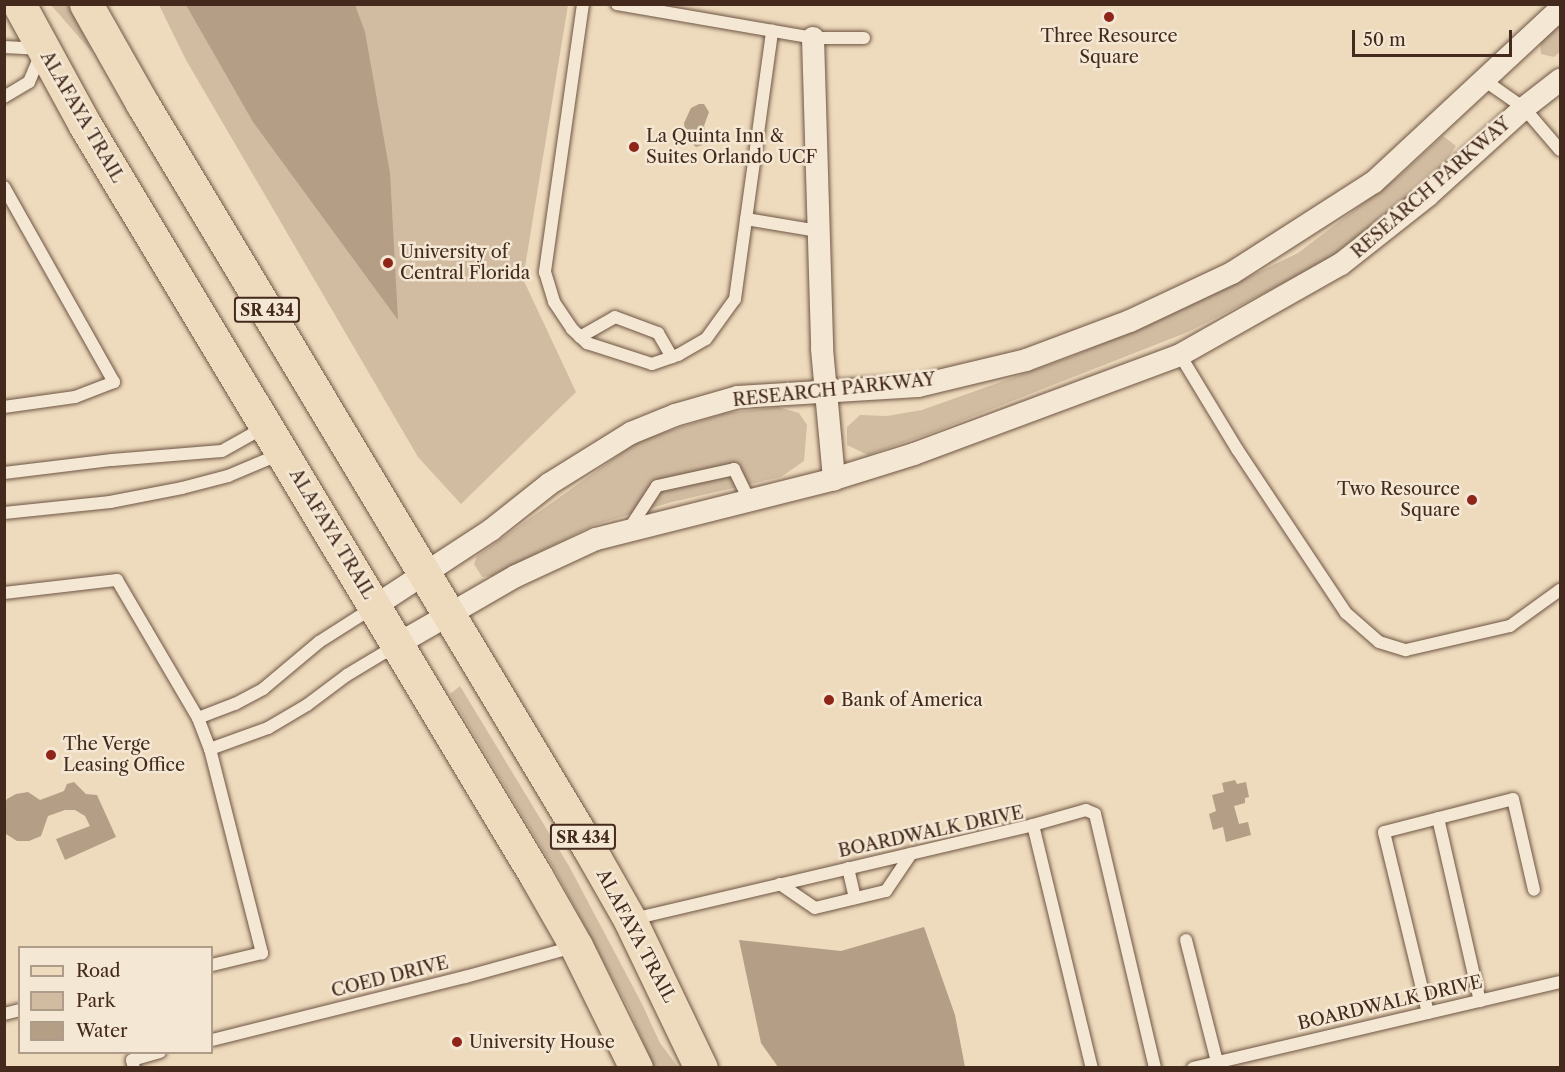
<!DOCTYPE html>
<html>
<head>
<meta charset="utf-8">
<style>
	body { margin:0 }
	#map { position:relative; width:1565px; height:1072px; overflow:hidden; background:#eedabc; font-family:"Libre Caslon Text",serif }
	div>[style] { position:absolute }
	.green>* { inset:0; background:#d1bca1 }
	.water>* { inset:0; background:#b49e86 }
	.roads { filter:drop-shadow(0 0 2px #6e5645) drop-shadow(0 0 2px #6e5645) }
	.lane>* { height:12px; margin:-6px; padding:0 6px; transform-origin:6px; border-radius:6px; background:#f4e7d3 }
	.street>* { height:22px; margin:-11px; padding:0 11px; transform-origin:11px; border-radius:11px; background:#f4e7d3 }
	.primary>* { height:33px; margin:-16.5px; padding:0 16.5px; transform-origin:16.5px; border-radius:16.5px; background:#eedabc }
	.dots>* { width:16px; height:16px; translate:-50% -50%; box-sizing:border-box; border:3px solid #f4e7d3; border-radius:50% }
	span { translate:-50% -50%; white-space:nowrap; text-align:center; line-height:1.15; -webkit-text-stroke:5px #f4e7d3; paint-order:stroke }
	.shield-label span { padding:2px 4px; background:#f4e7d3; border:2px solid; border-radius:4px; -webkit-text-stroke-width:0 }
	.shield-label { font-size:16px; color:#442a1d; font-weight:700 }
	.poi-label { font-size:18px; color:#442a1d }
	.left { translate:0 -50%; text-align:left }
	.right { translate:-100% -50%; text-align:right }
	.street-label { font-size:18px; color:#442a1d }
	.frame { position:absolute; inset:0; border:6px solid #442a1d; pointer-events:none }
	.legend { position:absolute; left:18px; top:946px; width:195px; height:108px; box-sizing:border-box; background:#f4e7d3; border:2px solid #ae9b8a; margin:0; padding:8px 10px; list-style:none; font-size:18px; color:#442a1d }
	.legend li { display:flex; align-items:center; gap:12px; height:30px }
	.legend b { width:30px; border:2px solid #ae9b8a }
	.scale { position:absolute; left:1352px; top:30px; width:160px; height:27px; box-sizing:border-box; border:3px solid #442a1d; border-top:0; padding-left:8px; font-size:18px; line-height:21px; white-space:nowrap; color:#442a1d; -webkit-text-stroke:4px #f4e7d3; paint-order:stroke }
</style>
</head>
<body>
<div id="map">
	<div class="green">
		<i style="clip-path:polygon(51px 5px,69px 5px,92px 52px)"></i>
		<i style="clip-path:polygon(159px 5px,568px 5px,523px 279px,576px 392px,461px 504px,418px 457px,186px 60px)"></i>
		<i style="clip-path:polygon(1560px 25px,1560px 52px,1554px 57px,1541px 54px,1540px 40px)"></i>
		<i style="clip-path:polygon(1443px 136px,1456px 146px,1438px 174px,1323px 263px,1188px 332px,931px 433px,868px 455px,847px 445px,847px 427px,860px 415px,887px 416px,922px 410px,1073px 356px,1162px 319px,1298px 253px,1398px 177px)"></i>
		<i style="clip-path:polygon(778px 407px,799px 413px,807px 425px,804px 461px,781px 477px,672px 502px,594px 525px,492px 576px,482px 577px,474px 564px,477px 556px,640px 440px,726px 413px)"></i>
		<i style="clip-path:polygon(460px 686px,569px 866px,642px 1004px,660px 1043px,678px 1067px,654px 1067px,629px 1009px,556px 872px,450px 694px)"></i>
	</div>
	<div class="water">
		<i style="clip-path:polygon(186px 5px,355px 5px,365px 32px,390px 173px,398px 320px,253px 122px)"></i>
		<i style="clip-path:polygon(699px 104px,704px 104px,709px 112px,704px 126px,707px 139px,706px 144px,696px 147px,686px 138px,684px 123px,691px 108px)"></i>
		<i style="clip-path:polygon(1235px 780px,1237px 784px,1246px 782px,1249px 797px,1245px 798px,1245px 803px,1234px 806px,1239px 824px,1248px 822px,1251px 835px,1226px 842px,1223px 827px,1213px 830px,1209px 814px,1216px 811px,1212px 795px,1224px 792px,1222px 783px)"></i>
		<i style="clip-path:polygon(74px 782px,86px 794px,97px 795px,116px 837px,65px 860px,56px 839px,90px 826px,85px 816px,75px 810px,65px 810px,48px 816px,41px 836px,29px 841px,17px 841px,6px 834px,4px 804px,7px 799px,16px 794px,28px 792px,40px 800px,64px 791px,67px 784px)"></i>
		<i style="clip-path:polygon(924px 927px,955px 1015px,965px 1067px,778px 1067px,761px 1043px,739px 940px,841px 951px)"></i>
	</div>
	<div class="roads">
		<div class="lane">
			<i style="left:583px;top:4px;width:271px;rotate:98.1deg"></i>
			<i style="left:545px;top:272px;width:31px;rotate:73deg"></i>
			<i style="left:554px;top:302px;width:32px;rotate:56deg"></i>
			<i style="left:572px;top:329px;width:21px;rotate:43deg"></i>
			<i style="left:587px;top:343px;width:68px;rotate:17.9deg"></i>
			<i style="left:652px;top:364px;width:28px;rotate:-19deg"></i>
			<i style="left:678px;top:355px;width:32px;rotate:-30deg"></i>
			<i style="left:706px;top:339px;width:49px;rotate:-54.1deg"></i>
			<i style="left:735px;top:299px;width:271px;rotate:-82.1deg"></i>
			<i style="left:617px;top:4px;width:199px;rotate:9.8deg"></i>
			<i style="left:813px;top:38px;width:51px"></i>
			<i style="left:4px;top:47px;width:39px;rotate:3deg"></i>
			<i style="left:43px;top:49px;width:36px;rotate:113deg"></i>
			<i style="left:29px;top:82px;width:29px;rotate:149deg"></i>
			<i style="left:1484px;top:80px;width:49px;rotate:35deg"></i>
			<i style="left:1524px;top:108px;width:55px;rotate:49.4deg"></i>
			<i style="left:4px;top:187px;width:224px;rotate:60.6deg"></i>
			<i style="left:114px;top:382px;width:42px;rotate:159deg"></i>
			<i style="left:75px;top:397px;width:72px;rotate:172deg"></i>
			<i style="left:746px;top:219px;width:73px;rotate:9.5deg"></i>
			<i style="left:580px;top:337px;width:40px;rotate:-29.7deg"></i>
			<i style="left:615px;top:317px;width:46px;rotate:20.4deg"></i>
			<i style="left:658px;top:333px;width:28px;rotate:60deg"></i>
			<i style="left:1180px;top:355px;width:110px;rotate:58.8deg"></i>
			<i style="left:1237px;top:449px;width:197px;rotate:56.4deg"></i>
			<i style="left:1346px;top:613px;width:44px;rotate:41.3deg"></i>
			<i style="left:1379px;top:642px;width:28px;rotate:17deg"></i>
			<i style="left:1406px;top:650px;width:107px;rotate:-13deg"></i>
			<i style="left:1510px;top:626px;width:62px;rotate:-35.8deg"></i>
			<i style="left:4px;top:473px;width:109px;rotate:-6.9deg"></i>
			<i style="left:112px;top:460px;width:110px;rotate:-4.7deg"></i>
			<i style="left:222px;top:451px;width:49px;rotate:-29.2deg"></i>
			<i style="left:4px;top:513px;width:107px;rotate:-5.9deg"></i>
			<i style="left:110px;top:502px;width:73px;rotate:-11deg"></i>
			<i style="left:182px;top:488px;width:48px;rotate:-14.6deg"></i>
			<i style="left:228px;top:476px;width:56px;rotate:-22.9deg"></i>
			<i style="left:629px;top:529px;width:51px;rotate:-56.9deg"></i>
			<i style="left:657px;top:486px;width:79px;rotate:-12.4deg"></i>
			<i style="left:734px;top:469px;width:34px;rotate:64deg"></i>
			<i style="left:4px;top:593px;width:114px;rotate:-6.6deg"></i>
			<i style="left:117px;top:580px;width:160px;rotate:59.6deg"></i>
			<i style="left:198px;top:718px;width:33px;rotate:69deg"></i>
			<i style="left:210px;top:749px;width:211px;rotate:75.7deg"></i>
			<i style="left:262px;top:953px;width:51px;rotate:166.5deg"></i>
			<i style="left:198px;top:718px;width:40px;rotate:-21deg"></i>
			<i style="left:235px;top:704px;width:32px;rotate:-28deg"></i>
			<i style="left:263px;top:689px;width:73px;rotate:-40deg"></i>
			<i style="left:319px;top:642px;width:65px;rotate:-32.5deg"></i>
			<i style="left:210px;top:749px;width:62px;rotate:-19.9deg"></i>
			<i style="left:268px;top:728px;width:45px;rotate:-30.5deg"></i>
			<i style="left:307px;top:705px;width:50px;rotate:-36.9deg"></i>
			<i style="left:347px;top:675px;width:58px;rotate:-31deg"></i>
			<i style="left:1438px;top:818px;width:188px;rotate:77.1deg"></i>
			<i style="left:1033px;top:825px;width:250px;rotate:76.4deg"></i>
			<i style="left:848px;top:868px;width:31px;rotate:77deg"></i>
			<i style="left:780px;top:884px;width:42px;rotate:34.4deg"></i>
			<i style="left:815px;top:908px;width:73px;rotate:-13.5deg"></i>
			<i style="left:886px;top:891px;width:45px;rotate:-56deg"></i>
			<i style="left:633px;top:919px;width:411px;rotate:-13.2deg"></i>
			<i style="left:1033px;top:825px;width:55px;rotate:-15.8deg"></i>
			<i style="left:1086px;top:810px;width:10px;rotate:24deg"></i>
			<i style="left:1095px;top:814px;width:261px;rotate:76.7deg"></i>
			<i style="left:1186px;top:940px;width:126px;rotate:75.7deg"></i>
			<i style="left:1428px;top:1013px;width:186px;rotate:-103.7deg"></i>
			<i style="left:1384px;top:832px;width:133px;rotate:-14.3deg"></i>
			<i style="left:1513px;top:799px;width:93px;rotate:77deg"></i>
			<i style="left:4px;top:1014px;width:16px;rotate:-14deg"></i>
			<i style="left:212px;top:1040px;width:261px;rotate:-14deg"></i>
			<i style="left:465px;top:977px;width:112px;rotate:-15.5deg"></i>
			<i style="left:134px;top:1068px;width:8px;rotate:-104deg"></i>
			<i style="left:132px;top:1060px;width:29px;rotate:-16deg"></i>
			<i style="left:1193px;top:1068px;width:377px;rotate:-13.2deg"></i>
		</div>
		<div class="street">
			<i style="left:813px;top:38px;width:311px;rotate:88.3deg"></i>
			<i style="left:822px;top:349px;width:131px;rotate:84.7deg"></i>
			<i style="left:375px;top:606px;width:139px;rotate:-33.2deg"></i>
			<i style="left:491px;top:530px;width:74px;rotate:-38.4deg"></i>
			<i style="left:549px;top:484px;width:97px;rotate:-31.9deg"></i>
			<i style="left:631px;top:433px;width:48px;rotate:-22.2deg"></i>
			<i style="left:675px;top:415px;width:66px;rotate:-15.9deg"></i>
			<i style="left:738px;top:397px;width:180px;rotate:-3.5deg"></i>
			<i style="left:918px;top:386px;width:111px;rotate:-13.5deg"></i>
			<i style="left:1026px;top:360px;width:111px;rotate:-20.6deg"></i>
			<i style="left:1130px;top:321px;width:113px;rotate:-25.2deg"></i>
			<i style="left:1232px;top:273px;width:169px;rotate:-32.7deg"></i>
			<i style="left:1374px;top:182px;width:254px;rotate:-42.9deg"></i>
			<i style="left:398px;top:644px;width:136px;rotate:-30deg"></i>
			<i style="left:516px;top:576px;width:88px;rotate:-24.8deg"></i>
			<i style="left:596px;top:539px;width:245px;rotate:-14.1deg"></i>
			<i style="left:834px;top:479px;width:84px;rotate:-17.4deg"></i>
			<i style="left:914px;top:454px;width:284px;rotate:-20.4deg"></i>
			<i style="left:1180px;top:355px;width:185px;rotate:-29.5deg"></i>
			<i style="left:1341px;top:264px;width:110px;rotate:-38.3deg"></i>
			<i style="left:1427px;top:196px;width:131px;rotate:-42.2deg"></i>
			<i style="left:1524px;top:108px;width:46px;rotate:-37.9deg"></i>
		</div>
		<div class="primary">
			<i style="left:19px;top:4px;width:138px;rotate:61.4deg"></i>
			<i style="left:85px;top:125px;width:876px;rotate:59.01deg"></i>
			<i style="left:536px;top:876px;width:81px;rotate:60.3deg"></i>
			<i style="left:576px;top:946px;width:136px;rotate:63.8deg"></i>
			<i style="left:86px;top:4px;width:114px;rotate:60.5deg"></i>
			<i style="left:142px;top:103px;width:869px;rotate:59.04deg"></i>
			<i style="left:589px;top:848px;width:83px;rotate:60.3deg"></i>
			<i style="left:630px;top:920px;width:164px;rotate:64.4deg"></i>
		</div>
	</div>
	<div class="dots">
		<i style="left:1109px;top:17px;background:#8f2418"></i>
		<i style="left:634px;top:147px;background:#8f2418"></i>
		<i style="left:388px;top:263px;background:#8f2418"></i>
		<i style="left:1472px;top:500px;background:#8f2418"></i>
		<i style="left:829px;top:700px;background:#8f2418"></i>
		<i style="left:51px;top:755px;background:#8f2418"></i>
		<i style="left:457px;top:1042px;background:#8f2418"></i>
	</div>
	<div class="shield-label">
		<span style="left:267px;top:310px">SR 434</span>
		<span style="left:583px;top:837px">SR 434</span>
	</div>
	<div class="poi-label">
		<span style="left:1109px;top:47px">Three Resource<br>Square</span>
		<span class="left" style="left:646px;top:147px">La Quinta Inn &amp;<br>Suites Orlando UCF</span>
		<span class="left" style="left:400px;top:263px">University of<br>Central Florida</span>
		<span class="right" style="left:1460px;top:500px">Two Resource<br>Square</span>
		<span class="left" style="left:841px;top:700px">Bank of America</span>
		<span class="left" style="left:63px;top:755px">The Verge<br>Leasing Office</span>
		<span class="left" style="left:469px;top:1042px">University House</span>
	</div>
	<div class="street-label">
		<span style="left:82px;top:117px;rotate:60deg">ALAFAYA TRAIL</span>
		<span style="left:1431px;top:188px;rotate:-41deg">RESEARCH PARKWAY</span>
		<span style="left:834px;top:390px;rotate:-6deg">RESEARCH PARKWAY</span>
		<span style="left:332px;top:534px;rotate:59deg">ALAFAYA TRAIL</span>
		<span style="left:931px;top:832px;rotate:-12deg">BOARDWALK DRIVE</span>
		<span style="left:636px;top:936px;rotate:62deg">ALAFAYA TRAIL</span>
		<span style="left:390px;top:977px;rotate:-14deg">COED DRIVE</span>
		<span style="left:1390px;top:1003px;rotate:-13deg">BOARDWALK DRIVE</span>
	</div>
	<div class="frame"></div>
	<ul class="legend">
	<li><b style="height:8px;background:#eedabc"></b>Road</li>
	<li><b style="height:16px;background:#d1bca1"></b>Park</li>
	<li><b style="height:16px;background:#b49e86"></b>Water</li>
	</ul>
	<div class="scale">50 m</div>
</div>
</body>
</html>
